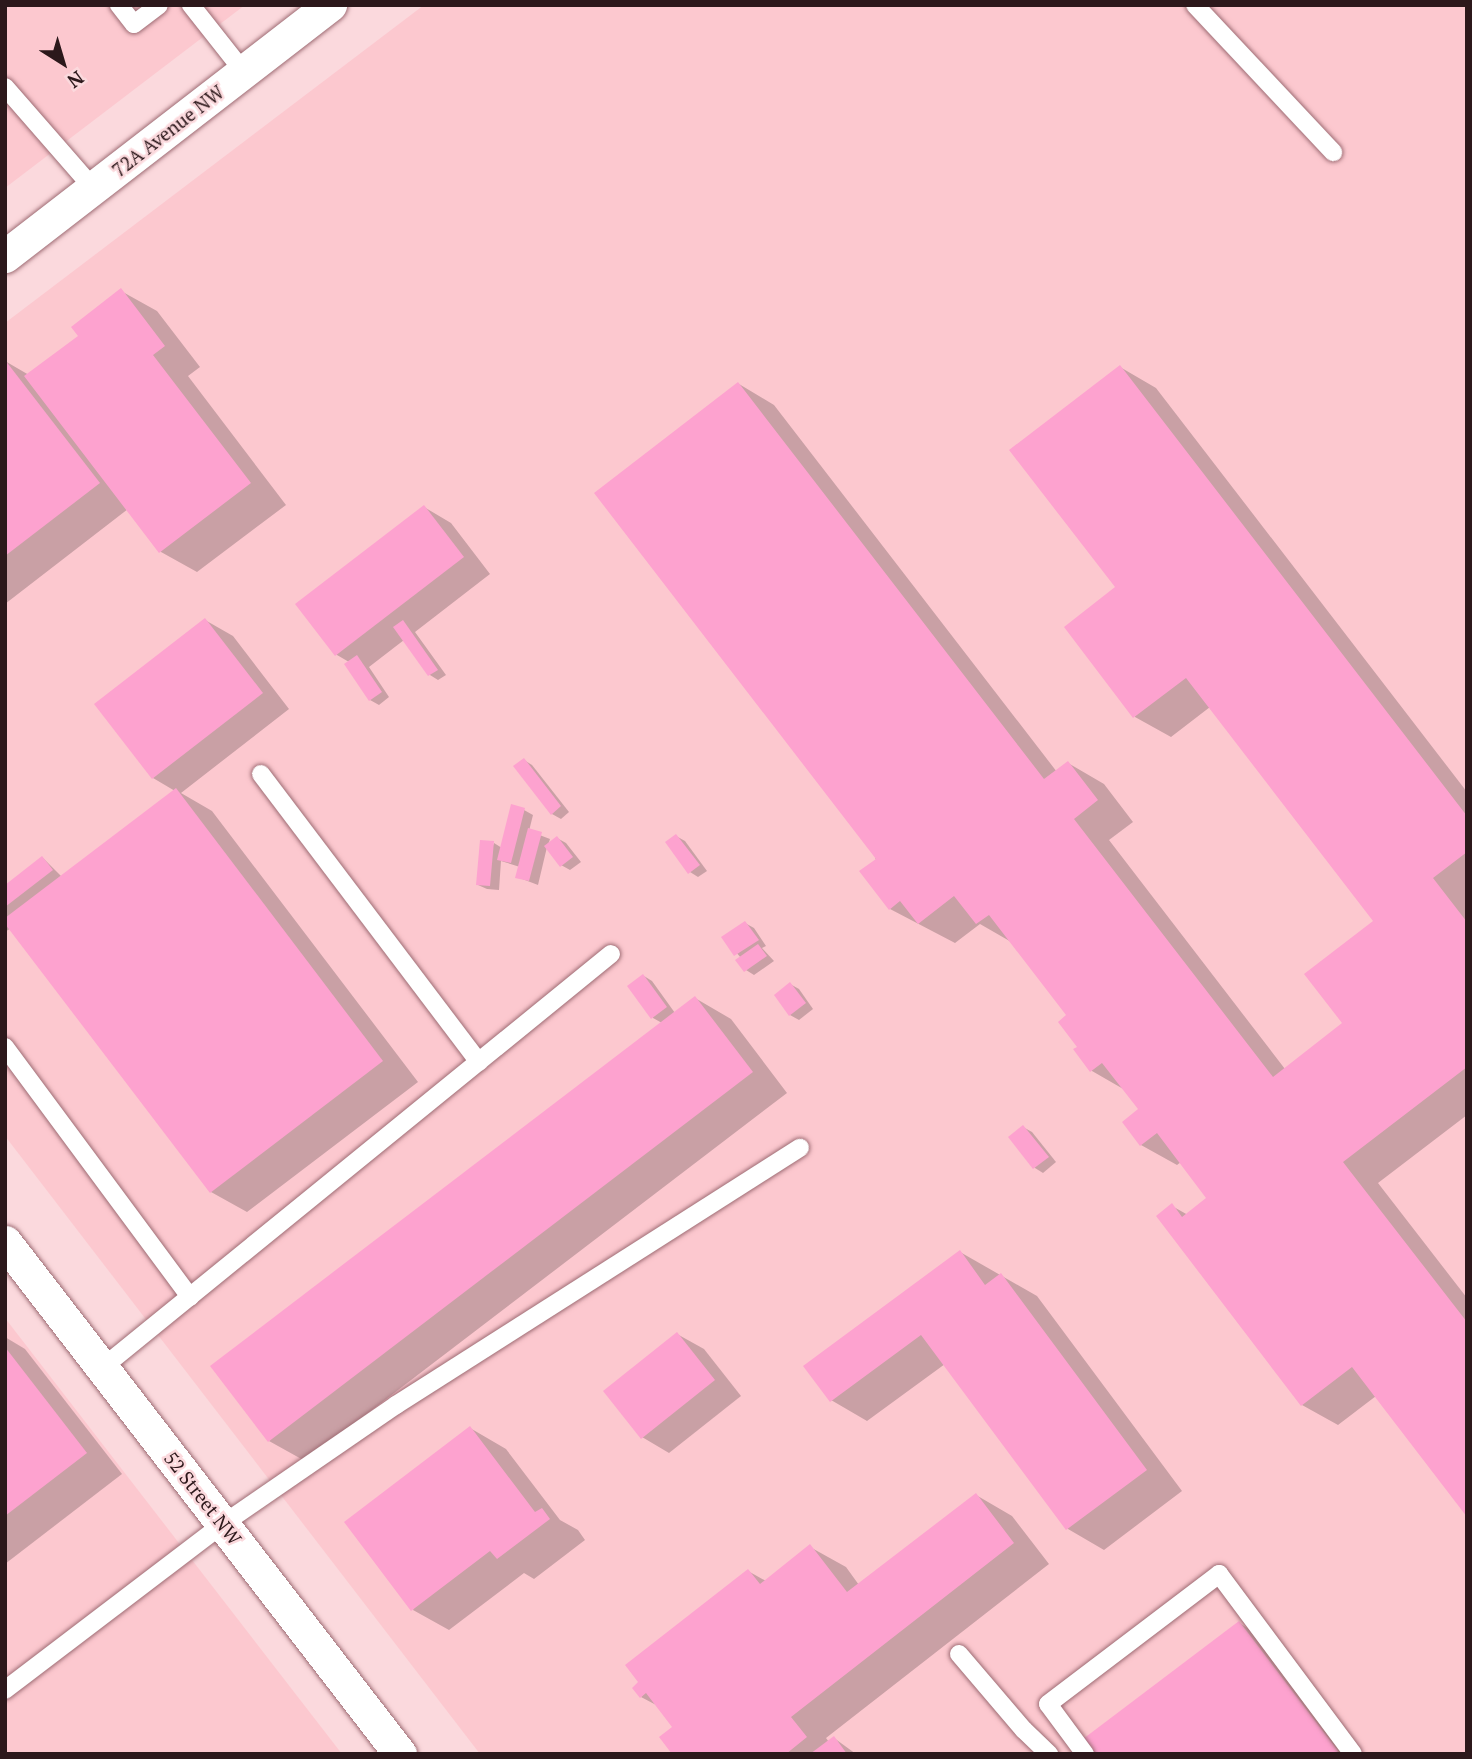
<!DOCTYPE html>
<html>
<head>
<meta charset="utf-8">
<style>
	body { margin:0 }
	#map { position:relative; width:1472px; height:1759px; overflow:hidden; background:#fbd9dd; font-family:"PT Serif",serif }
	div>[style] { position:absolute }
	.built>* { inset:0; background:#fcc8cf }
	.shadow>* { inset:0; background:#0003 }
	.building>* { inset:0; background:#fda2cf }
	.roads { filter:drop-shadow(0 0 2px #9e6c74) drop-shadow(0 0 2px #9e6c74) }
	.lane>* { height:18px; margin:-9px; padding:0 9px; transform-origin:9px; border-radius:9px; background:#fff }
	.street>* { height:33px; margin:-16.5px; padding:0 16.5px; transform-origin:16.5px; border-radius:16.5px; background:#fff }
	span { translate:-50% -50%; white-space:nowrap; text-align:center; line-height:1.15; -webkit-text-stroke:5px #fbd9dd; paint-order:stroke }
	.street-label { font-size:19px; color:#2c181b }
	.frame { position:absolute; inset:0; border:7px solid #2c181b; pointer-events:none }
	.north { position:absolute; left:28px; top:28px; width:70px; height:70px; -webkit-text-stroke:5px #fbd9dd; paint-order:stroke; rotate:143deg; font-size:19px; font-weight:700; line-height:28px; text-align:center; color:#2c181b }
	.north::after { content:''; display:block; margin:auto; width:24px; height:32px; background:#2c181b; clip-path:polygon(50% 0,100% 100%,50% 72%,0 100%) }
</style>
</head>
<body>
<div id="map">
	<div class="built">
		<i style="clip-path:polygon(5px 5px,245px 5px,5px 188px)"></i>
		<i style="clip-path:polygon(424px 5px,1467px 5px,1467px 1754px,480px 1754px,5px 1136px,5px 323px)"></i>
		<i style="clip-path:polygon(5px 1318px,342px 1754px,5px 1754px)"></i>
	</div>
	<div class="shadow">
		<i style="clip-path:polygon(121px 291px,157px 311px,200px 367px,188px 376px,286px 505px,197px 572px,161px 552px,128px 509px,5px 604px,5px 361px,29px 375px,80px 336px)"></i>
		<i style="clip-path:polygon(1120px 367px,1156px 388px,1467px 792px,1467px 1115px,1378px 1183px,1467px 1298px,1467px 1514px,1376px 1396px,1338px 1425px,1302px 1405px,1172px 1206px,1188px 1215px,1209px 1198px,1181px 1162px,1177px 1165px,1141px 1145px,1140px 1110px,1125px 1090px,1092px 1071px,1079px 1047px,1069px 1016px,1013px 943px,980px 924px,955px 943px,890px 909px,739px 384px,774px 405px,1057px 772px,1068px 763px,1104px 784px,1133px 822px,1109px 840px,1285px 1069px,1345px 1023px,1375px 921px,1210px 707px,1171px 737px,1135px 717px,1117px 588px)"></i>
		<i style="clip-path:polygon(424px 507px,451px 523px,490px 574px,415px 632px,446px 675px,438px 680px,430px 675px,404px 640px,369px 667px,389px 697px,379px 705px,370px 700px,349px 662px,337px 655px,298px 605px)"></i>
		<i style="clip-path:polygon(205px 620px,233px 636px,289px 709px,181px 793px,212px 811px,418px 1082px,247px 1212px,211px 1192px,11px 928px,5px 932px,5px 887px,43px 858px,62px 877px,175px 791px,153px 778px)"></i>
		<i style="clip-path:polygon(524px 760px,532px 765px,569px 812px,561px 819px,552px 814px)"></i>
		<i style="clip-path:polygon(524px 810px,533px 815px,529px 831px,550px 839px,548px 845px,557px 838px,566px 843px,581px 862px,570px 870px,561px 865px,547px 847px,538px 885px,517px 877px,520px 867px,501px 861px,499px 890px,487px 889px,478px 885px,494px 843px,502px 848px)"></i>
		<i style="clip-path:polygon(676px 836px,685px 841px,707px 871px,698px 877px,690px 872px)"></i>
		<i style="clip-path:polygon(745px 923px,754px 928px,766px 946px,762px 948px,774px 961px,754px 975px,746px 970px,741px 958px,724px 938px)"></i>
		<i style="clip-path:polygon(644px 976px,652px 981px,675px 1013px,695px 998px,731px 1019px,787px 1093px,305px 1461px,269px 1441px,662px 1023px,653px 1018px)"></i>
		<i style="clip-path:polygon(790px 984px,799px 989px,813px 1009px,799px 1020px,790px 1015px)"></i>
		<i style="clip-path:polygon(1023px 1127px,1032px 1132px,1056px 1162px,1043px 1173px,1035px 1168px,1011px 1137px)"></i>
		<i style="clip-path:polygon(960px 1252px,1037px 1296px,1182px 1491px,1104px 1550px,1068px 1529px,945px 1364px,867px 1421px,831px 1400px)"></i>
		<i style="clip-path:polygon(677px 1334px,704px 1349px,741px 1396px,669px 1453px,642px 1437px)"></i>
		<i style="clip-path:polygon(5px 1337px,25px 1349px,122px 1474px,5px 1564px)"></i>
		<i style="clip-path:polygon(470px 1428px,506px 1449px,560px 1520px,578px 1530px,585px 1540px,534px 1579px,524px 1573px,449px 1630px,413px 1610px)"></i>
		<i style="clip-path:polygon(976px 1495px,1012px 1516px,1049px 1564px,826px 1738px,829px 1742px,834px 1738px,856px 1754px,674px 1754px,675px 1728px,658px 1706px,641px 1697px,748px 1571px,766px 1581px,810px 1547px,846px 1567px,859px 1585px)"></i>
		<i style="clip-path:polygon(1239px 1623px,1275px 1644px,1359px 1754px,1097px 1754px)"></i>
	</div>
	<div class="building">
		<i style="clip-path:polygon(121px 288px,165px 346px,153px 355px,251px 483px,159px 553px,24px 376px,78px 336px,71px 327px)"></i>
		<i style="clip-path:polygon(5px 360px,100px 483px,5px 556px)"></i>
		<i style="clip-path:polygon(1120px 365px,1467px 816px,1467px 852px,1433px 878px,1467px 922px,1467px 1067px,1343px 1162px,1467px 1322px,1467px 1517px,1352px 1367px,1301px 1406px,1156px 1216px,1172px 1203px,1182px 1217px,1206px 1198px,1157px 1133px,1140px 1146px,1122px 1122px,1138px 1109px,1102px 1063px,1090px 1072px,1073px 1049px,1077px 1047px,1058px 1022px,1066px 1015px,989px 915px,976px 924px,954px 896px,918px 924px,900px 901px,889px 910px,859px 871px,876px 859px,594px 493px,738px 382px,1044px 779px,1068px 761px,1098px 800px,1074px 819px,1273px 1077px,1342px 1023px,1304px 974px,1373px 921px,1186px 678px,1133px 718px,1064px 627px,1115px 587px,1009px 450px)"></i>
		<i style="clip-path:polygon(424px 505px,464px 557px,335px 656px,295px 604px)"></i>
		<i style="clip-path:polygon(205px 618px,263px 693px,152px 779px,94px 704px)"></i>
		<i style="clip-path:polygon(403px 620px,438px 670px,428px 676px,393px 627px)"></i>
		<i style="clip-path:polygon(357px 655px,382px 692px,369px 701px,344px 664px)"></i>
		<i style="clip-path:polygon(524px 758px,561px 806px,551px 815px,513px 766px)"></i>
		<i style="clip-path:polygon(176px 788px,383px 1061px,210px 1193px,5px 924px,5px 918px)"></i>
		<i style="clip-path:polygon(511px 804px,525px 808px,511px 863px,497px 860px)"></i>
		<i style="clip-path:polygon(528px 828px,542px 832px,529px 881px,515px 878px)"></i>
		<i style="clip-path:polygon(676px 834px,700px 865px,688px 874px,665px 842px)"></i>
		<i style="clip-path:polygon(557px 836px,573px 857px,560px 867px,544px 846px)"></i>
		<i style="clip-path:polygon(480px 840px,494px 841px,490px 886px,476px 885px)"></i>
		<i style="clip-path:polygon(42px 856px,53px 870px,5px 907px,5px 885px)"></i>
		<i style="clip-path:polygon(745px 921px,759px 940px,734px 956px,721px 937px)"></i>
		<i style="clip-path:polygon(758px 944px,767px 956px,744px 972px,735px 960px)"></i>
		<i style="clip-path:polygon(643px 974px,667px 1007px,651px 1019px,627px 986px)"></i>
		<i style="clip-path:polygon(790px 982px,806px 1003px,789px 1016px,774px 995px)"></i>
		<i style="clip-path:polygon(695px 996px,753px 1072px,268px 1442px,210px 1366px)"></i>
		<i style="clip-path:polygon(1023px 1125px,1049px 1157px,1033px 1169px,1008px 1137px)"></i>
		<i style="clip-path:polygon(960px 1250px,985px 1285px,1001px 1273px,1147px 1470px,1066px 1530px,921px 1335px,830px 1402px,803px 1366px)"></i>
		<i style="clip-path:polygon(677px 1332px,715px 1380px,641px 1439px,603px 1391px)"></i>
		<i style="clip-path:polygon(5px 1347px,87px 1453px,5px 1516px)"></i>
		<i style="clip-path:polygon(470px 1426px,535px 1512px,542px 1508px,550px 1519px,497px 1559px,490px 1551px,411px 1611px,344px 1522px)"></i>
		<i style="clip-path:polygon(976px 1493px,1014px 1543px,791px 1717px,807px 1737px,786px 1754px,672px 1754px,659px 1737px,672px 1727px,646px 1693px,640px 1698px,632px 1688px,638px 1682px,625px 1665px,748px 1569px,760px 1584px,810px 1544px,847px 1592px)"></i>
		<i style="clip-path:polygon(1239px 1621px,1338px 1751px,1335px 1754px,1095px 1754px,1083px 1739px)"></i>
		<i style="clip-path:polygon(834px 1736px,847px 1754px,810px 1754px)"></i>
	</div>
	<div class="roads">
		<div class="lane">
			<i style="left:119px;top:5px;width:24px;rotate:52deg"></i>
			<i style="left:134px;top:24px;width:31px;rotate:-37deg"></i>
			<i style="left:191px;top:5px;width:85px;rotate:51.7deg"></i>
			<i style="left:1195px;top:5px;width:202px;rotate:46.8deg"></i>
			<i style="left:5px;top:87px;width:134px;rotate:48.9deg"></i>
			<i style="left:261px;top:774px;width:361px;rotate:52.9deg"></i>
			<i style="left:5px;top:1047px;width:311px;rotate:53.5deg"></i>
			<i style="left:102px;top:1368px;width:656px;rotate:-39.12deg"></i>
			<i style="left:959px;top:1654px;width:100px;rotate:49.5deg"></i>
			<i style="left:1024px;top:1730px;width:35px;rotate:44deg"></i>
			<i style="left:5px;top:1690px;width:274px;rotate:-37.3deg"></i>
			<i style="left:223px;top:1524px;width:210px;rotate:-34.5deg"></i>
			<i style="left:396px;top:1405px;width:479px;rotate:-32.5deg"></i>
			<i style="left:1085px;top:1754px;width:62px;rotate:-126.5deg"></i>
			<i style="left:1048px;top:1704px;width:215px;rotate:-37.2deg"></i>
			<i style="left:1219px;top:1574px;width:224px;rotate:53.3deg"></i>
		</div>
		<div class="street">
			<i style="left:5px;top:256px;width:411px;rotate:-37.7deg"></i>
			<i style="left:5px;top:1242px;width:647px;rotate:52.35deg"></i>
		</div>
	</div>
	<div class="street-label">
		<span style="left:168px;top:131px;rotate:-38deg">72A Avenue NW</span>
		<span style="left:203px;top:1498px;rotate:52deg">52 Street NW</span>
	</div>
	<div class="frame"></div>
	<div class="north">N</div>
</div>
</body>
</html>
